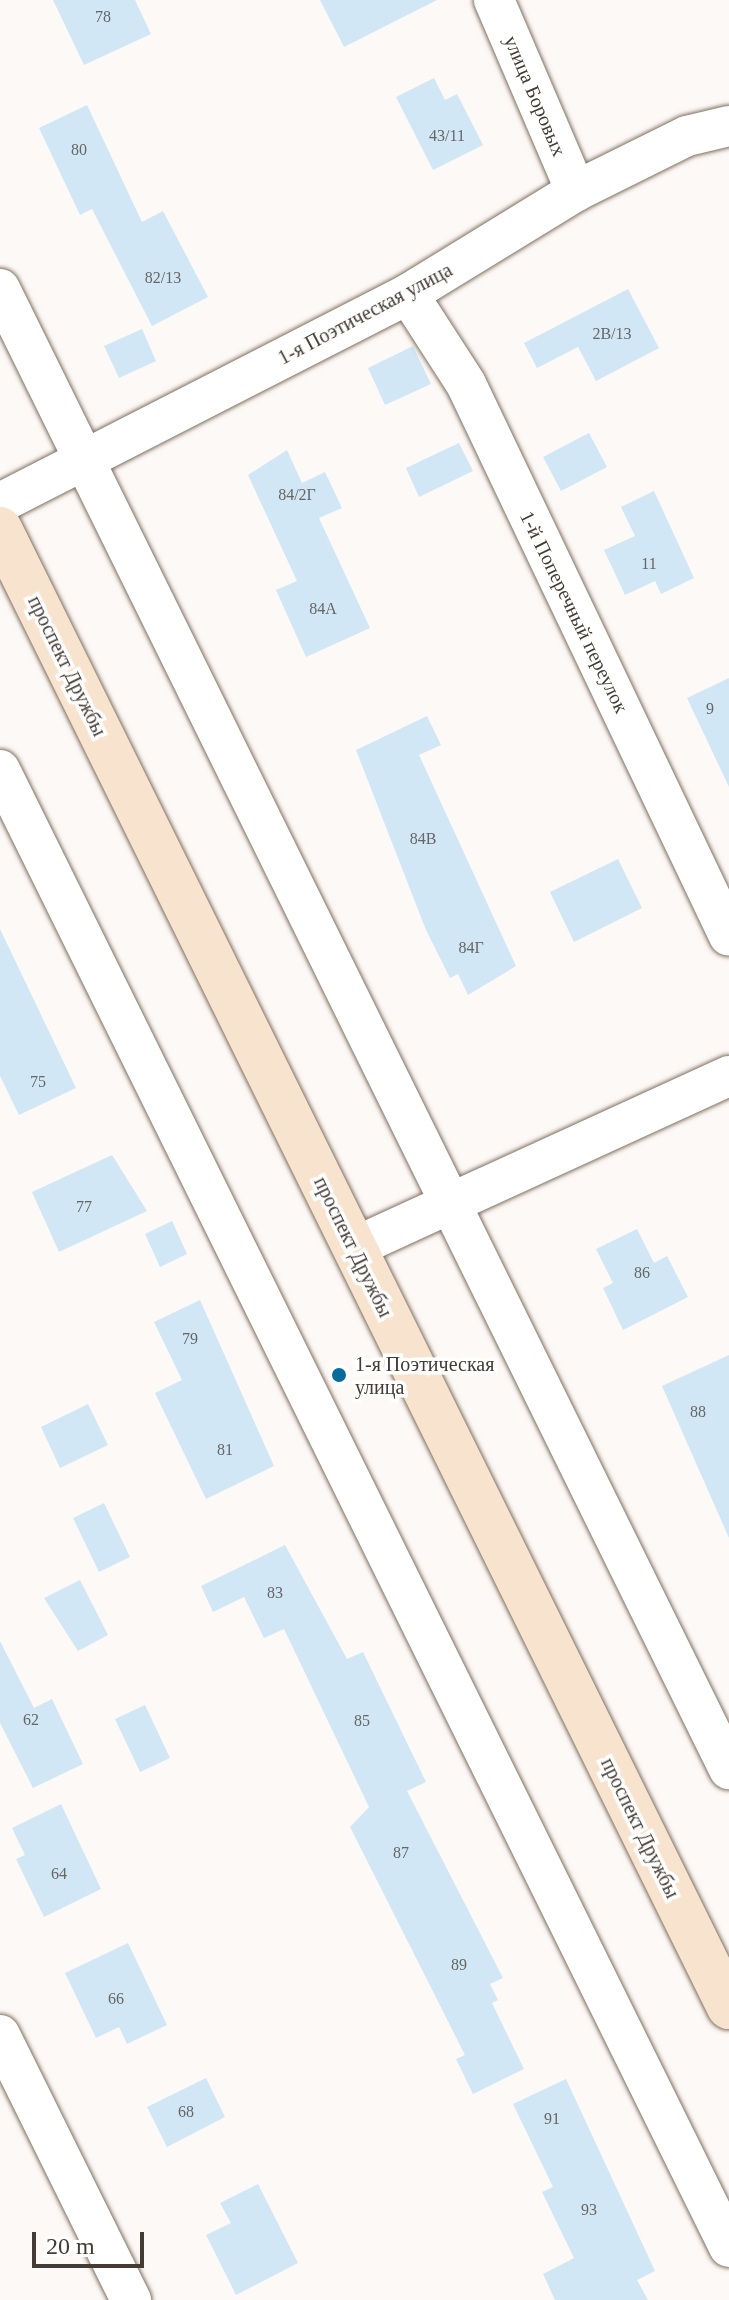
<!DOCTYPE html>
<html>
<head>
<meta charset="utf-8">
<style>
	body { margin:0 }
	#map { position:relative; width:729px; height:2300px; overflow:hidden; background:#fdf9f6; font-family:"Times New Roman",serif }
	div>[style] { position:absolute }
	.building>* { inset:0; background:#d1e7f6 }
	.roads { filter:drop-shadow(0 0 2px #807060) drop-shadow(0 0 2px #807060) }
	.minor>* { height:40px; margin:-20px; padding:0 20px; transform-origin:20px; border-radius:20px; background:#fff }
	.secondary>* { height:44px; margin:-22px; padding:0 22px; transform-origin:22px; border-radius:22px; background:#f7e3ce }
	.dots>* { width:22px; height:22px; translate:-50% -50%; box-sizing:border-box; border:4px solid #fff; border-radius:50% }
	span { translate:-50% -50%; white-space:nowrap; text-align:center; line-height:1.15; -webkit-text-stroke:7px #fff; paint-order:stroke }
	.number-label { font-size:16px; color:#666664 }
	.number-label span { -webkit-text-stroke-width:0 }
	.street-label { font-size:20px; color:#433b34 }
	.poi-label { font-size:20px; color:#433b34 }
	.left { translate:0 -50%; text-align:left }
	.scale { position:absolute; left:32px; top:2232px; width:112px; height:36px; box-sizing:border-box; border:4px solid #433b34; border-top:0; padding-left:10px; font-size:24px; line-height:28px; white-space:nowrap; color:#433b34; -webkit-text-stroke:6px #fff; paint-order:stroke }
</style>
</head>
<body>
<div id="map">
	<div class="building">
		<i style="clip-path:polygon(53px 0,135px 0,151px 34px,84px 65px)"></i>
		<i style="clip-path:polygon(320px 0,437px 0,344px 47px)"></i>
		<i style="clip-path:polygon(434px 78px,445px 100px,457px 94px,483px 145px,433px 170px,396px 97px)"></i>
		<i style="clip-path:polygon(87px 105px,142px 222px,163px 211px,208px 297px,152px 326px,92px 209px,80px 215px,39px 128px)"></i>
		<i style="clip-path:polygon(628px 289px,659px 348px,596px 381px,578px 347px,537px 368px,524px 343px)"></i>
		<i style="clip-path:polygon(142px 329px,156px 361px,119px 378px,104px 346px)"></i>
		<i style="clip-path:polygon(413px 346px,431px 384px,385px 405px,368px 368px)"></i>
		<i style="clip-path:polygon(589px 433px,607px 467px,561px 491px,543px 457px)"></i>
		<i style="clip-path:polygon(459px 443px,473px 471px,419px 497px,406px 468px)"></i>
		<i style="clip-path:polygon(287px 450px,302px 483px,325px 472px,342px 508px,319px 518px,370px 628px,306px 657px,276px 590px,297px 581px,248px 475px)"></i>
		<i style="clip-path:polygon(654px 491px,694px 578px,661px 594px,655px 581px,625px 595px,604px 550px,635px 536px,621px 507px)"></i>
		<i style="clip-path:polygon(729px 678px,729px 787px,687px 698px)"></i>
		<i style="clip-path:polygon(427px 716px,441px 745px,419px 755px,516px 966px,468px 995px,458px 974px,450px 978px,426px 930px,356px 750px)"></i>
		<i style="clip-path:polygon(618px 859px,642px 908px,574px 942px,550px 892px)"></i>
		<i style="clip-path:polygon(0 929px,76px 1088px,19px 1115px,0 1076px)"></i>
		<i style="clip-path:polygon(112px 1155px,147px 1211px,59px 1252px,32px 1192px)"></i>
		<i style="clip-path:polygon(172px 1221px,187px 1254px,160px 1267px,145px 1234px)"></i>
		<i style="clip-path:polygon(637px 1229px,654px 1263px,667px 1256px,688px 1297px,623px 1330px,603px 1288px,613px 1283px,596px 1249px)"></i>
		<i style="clip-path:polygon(200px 1300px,274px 1466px,206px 1499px,155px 1393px,182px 1380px,154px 1322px)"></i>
		<i style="clip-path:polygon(729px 1355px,729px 1538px,662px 1386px)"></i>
		<i style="clip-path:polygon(88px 1404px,108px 1445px,60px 1468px,41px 1427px)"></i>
		<i style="clip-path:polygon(104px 1503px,130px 1557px,99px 1572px,73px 1518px)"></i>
		<i style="clip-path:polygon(285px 1545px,347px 1659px,363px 1652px,426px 1782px,407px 1791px,503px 1978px,490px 1984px,498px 2000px,492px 2003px,524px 2069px,473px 2094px,456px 2059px,465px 2055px,350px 1827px,369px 1807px,284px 1629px,264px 1638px,244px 1597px,213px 1612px,201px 1586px)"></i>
		<i style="clip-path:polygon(80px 1580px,108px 1635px,78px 1651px,44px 1598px)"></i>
		<i style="clip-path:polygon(0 1641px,34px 1708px,52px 1699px,83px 1764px,33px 1788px,0 1723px)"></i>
		<i style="clip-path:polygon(145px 1705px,170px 1758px,140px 1772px,115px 1719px)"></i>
		<i style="clip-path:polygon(61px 1804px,101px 1889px,44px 1917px,16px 1859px,25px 1855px,12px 1828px)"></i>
		<i style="clip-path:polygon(128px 1943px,167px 2025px,127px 2044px,119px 2027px,96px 2038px,65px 1973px)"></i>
		<i style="clip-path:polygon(206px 2078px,225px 2117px,167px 2147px,147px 2107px)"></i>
		<i style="clip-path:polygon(566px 2079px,655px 2271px,637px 2280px,648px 2300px,555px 2300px,543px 2274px,574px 2258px,542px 2192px,553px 2187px,513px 2104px)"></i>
		<i style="clip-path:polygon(258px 2184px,298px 2263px,236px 2295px,206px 2235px,231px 2223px,220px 2203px)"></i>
	</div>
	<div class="roads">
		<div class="minor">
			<i style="left:494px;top:0;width:208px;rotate:66.8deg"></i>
			<i style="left:0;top:289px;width:1650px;rotate:63.78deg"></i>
			<i style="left:408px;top:294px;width:107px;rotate:57.2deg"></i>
			<i style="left:466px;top:384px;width:611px;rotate:64.52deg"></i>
			<i style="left:0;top:503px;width:458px;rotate:-27.1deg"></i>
			<i style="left:408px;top:294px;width:197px;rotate:-31.5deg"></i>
			<i style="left:576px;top:191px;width:124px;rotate:-26.4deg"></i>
			<i style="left:687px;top:136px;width:43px;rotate:-13.4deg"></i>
			<i style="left:0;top:770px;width:1647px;rotate:63.73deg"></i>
			<i style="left:353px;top:1248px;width:413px;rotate:-24.6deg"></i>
			<i style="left:0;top:2035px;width:296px;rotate:63.7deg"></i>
		</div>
		<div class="secondary">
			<i style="left:0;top:529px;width:1648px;rotate:63.75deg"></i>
		</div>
	</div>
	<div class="dots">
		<i style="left:339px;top:1375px;background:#086b99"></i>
	</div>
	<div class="number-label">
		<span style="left:103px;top:17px">78</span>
		<span style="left:447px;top:136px">43/11</span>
		<span style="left:79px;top:150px">80</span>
		<span style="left:163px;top:278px">82/13</span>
		<span style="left:612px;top:334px">2В/13</span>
		<span style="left:297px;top:495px">84/2Г</span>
		<span style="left:649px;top:564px">11</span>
		<span style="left:323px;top:609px">84А</span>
		<span style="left:710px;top:709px">9</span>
		<span style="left:423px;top:839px">84В</span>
		<span style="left:471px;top:948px">84Г</span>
		<span style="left:38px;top:1082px">75</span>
		<span style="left:84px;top:1207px">77</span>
		<span style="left:642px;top:1273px">86</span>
		<span style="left:190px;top:1339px">79</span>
		<span style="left:698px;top:1412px">88</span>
		<span style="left:225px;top:1450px">81</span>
		<span style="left:275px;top:1593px">83</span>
		<span style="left:31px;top:1720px">62</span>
		<span style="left:362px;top:1721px">85</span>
		<span style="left:401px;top:1853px">87</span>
		<span style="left:59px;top:1874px">64</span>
		<span style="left:459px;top:1965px">89</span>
		<span style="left:116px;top:1999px">66</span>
		<span style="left:186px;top:2112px">68</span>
		<span style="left:552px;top:2119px">91</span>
		<span style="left:589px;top:2210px">93</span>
	</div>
	<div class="street-label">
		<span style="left:535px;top:96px;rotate:67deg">улица Боровых</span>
		<span style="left:365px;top:314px;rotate:-28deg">1-я Поэтическая улица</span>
		<span style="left:574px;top:612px;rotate:64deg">1-й Поперечный переулок</span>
		<span style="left:67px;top:666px;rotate:64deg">проспект Дружбы</span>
		<span style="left:353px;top:1247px;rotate:64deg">проспект Дружбы</span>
		<span style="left:640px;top:1828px;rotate:64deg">проспект Дружбы</span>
	</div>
	<div class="poi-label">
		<span class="left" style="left:355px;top:1376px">1-я Поэтическая<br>улица</span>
	</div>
	<div class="scale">20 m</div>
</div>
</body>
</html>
